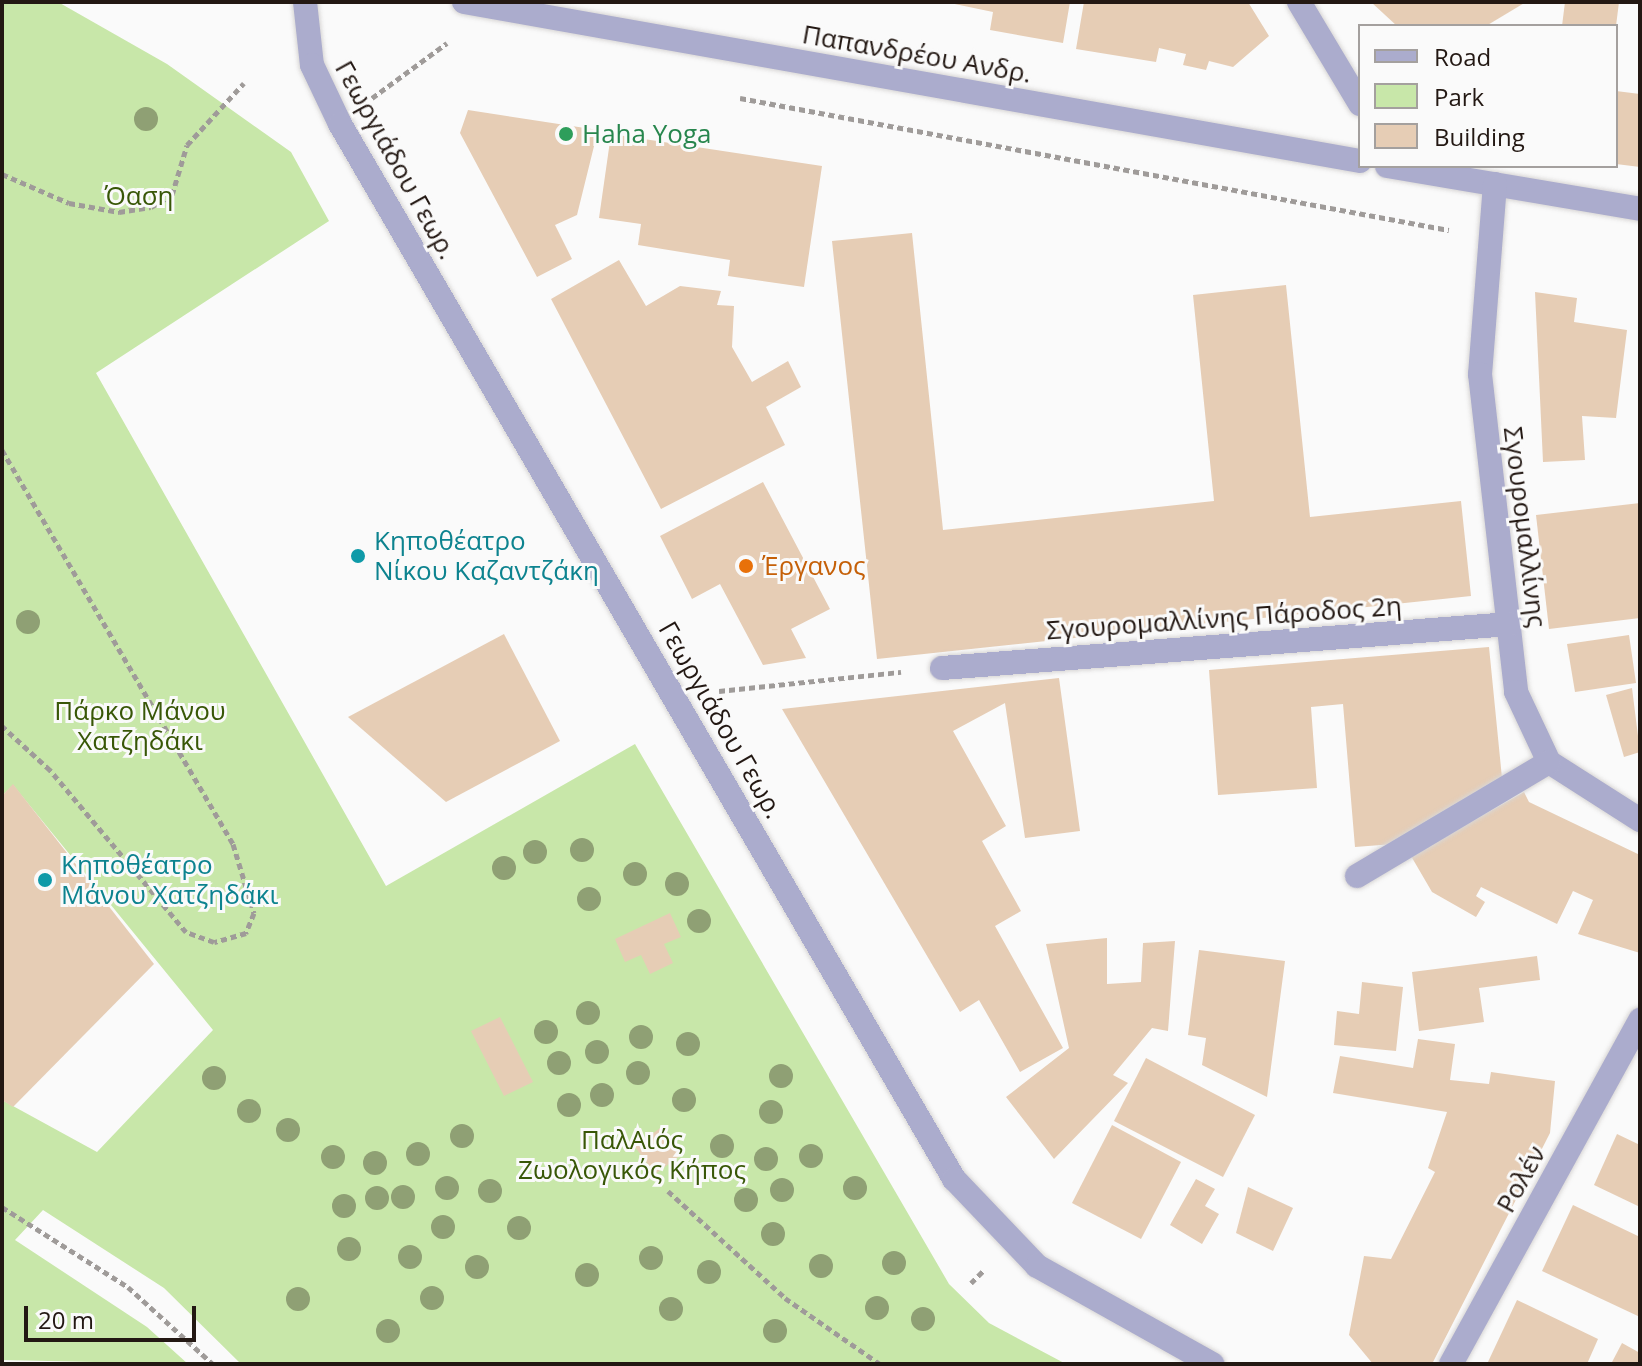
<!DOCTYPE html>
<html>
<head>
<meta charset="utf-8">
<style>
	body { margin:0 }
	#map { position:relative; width:1642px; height:1366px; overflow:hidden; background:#fafafa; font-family:"Open Sans",sans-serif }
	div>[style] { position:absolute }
	.green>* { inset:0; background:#c8e7a9 }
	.building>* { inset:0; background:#e6cdb5 }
	.path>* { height:5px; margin-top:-2.5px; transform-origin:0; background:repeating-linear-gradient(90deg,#9f9b99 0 6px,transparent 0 10px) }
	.roads { filter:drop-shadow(0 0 2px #d8d6d5) drop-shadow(0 0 2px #d8d6d5) }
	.minor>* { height:24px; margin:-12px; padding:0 12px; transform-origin:12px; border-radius:12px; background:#abaccd }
	.trees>* { width:24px; height:24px; margin:-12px; border-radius:50%; background:#8fa074 }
	.dots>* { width:22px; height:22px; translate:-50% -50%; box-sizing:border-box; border:4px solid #fafafa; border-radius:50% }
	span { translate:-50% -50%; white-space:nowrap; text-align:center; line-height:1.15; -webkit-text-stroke:6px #fafafa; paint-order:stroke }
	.street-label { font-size:26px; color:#231813 }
	.leisure-label { font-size:26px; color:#27864d }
	.left { translate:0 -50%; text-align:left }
	.park-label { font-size:26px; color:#385707 }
	.culture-label { font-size:26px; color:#0d838f }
	.food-label { font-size:26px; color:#c56008 }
	.frame { position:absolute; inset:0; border:4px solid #231813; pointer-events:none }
	.legend { position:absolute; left:1358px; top:24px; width:260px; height:144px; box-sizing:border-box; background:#fafafa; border:2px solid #a4a09e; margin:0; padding:10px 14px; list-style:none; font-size:24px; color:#231813 }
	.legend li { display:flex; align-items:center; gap:16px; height:40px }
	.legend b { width:40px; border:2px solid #a4a09e }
	.scale { position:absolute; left:24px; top:1306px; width:172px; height:36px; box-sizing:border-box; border:4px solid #231813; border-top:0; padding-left:10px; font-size:24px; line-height:28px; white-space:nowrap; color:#231813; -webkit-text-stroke:6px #fafafa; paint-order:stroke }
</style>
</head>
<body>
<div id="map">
	<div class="green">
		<i style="clip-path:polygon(2px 2px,58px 2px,167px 64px,291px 152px,329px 221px,96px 373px,386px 886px,635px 744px,949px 1284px,989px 1323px,1066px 1364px,241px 1364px,164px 1288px,43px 1210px,15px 1240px,147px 1327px,188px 1364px,2px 1360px,2px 1100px,97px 1152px,213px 1030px,13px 785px,2px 796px)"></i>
	</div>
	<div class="building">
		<i style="clip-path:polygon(945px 2px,1070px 2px,1063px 43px,990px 30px,993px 12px)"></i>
		<i style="clip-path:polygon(1084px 2px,1248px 2px,1269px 36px,1233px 67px,1209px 61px,1206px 70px,1183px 65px,1186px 54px,1159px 48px,1156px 62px,1076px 49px)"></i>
		<i style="clip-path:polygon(1371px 2px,1526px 2px,1486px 26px,1397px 26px)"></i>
		<i style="clip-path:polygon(1565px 2px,1619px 2px,1616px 26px,1562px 26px)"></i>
		<i style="clip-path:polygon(1616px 91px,1640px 94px,1640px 167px,1616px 164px)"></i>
		<i style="clip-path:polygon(468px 110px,598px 130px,577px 215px,555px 225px,572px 259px,537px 277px,460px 133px)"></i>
		<i style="clip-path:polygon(611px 134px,822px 166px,804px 287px,728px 276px,730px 260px,638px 245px,641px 224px,599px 218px)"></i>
		<i style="clip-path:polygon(912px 233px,943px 530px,1214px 501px,1193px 295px,1286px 285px,1310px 517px,1461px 501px,1471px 596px,877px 659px,832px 241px)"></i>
		<i style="clip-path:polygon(619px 260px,646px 306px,680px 286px,721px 291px,717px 305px,734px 306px,732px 347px,752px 382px,788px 361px,801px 387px,766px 407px,785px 445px,661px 509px,551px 299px)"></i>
		<i style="clip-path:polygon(1535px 292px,1577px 298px,1574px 322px,1627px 330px,1616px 418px,1582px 416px,1585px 460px,1543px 462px)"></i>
		<i style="clip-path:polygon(763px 482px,830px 609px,791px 629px,806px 658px,763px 665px,720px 584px,692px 599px,660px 536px)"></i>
		<i style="clip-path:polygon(1640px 503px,1640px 618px,1549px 629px,1536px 515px)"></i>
		<i style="clip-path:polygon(504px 634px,560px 741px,446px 802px,348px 717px)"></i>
		<i style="clip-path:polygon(1629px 635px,1636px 683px,1575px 692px,1567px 644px)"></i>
		<i style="clip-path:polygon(1489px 647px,1502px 778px,1394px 844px,1355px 847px,1343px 704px,1311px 707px,1317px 788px,1218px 795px,1209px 670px)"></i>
		<i style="clip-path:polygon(1059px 678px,1080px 831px,1025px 838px,1005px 703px,953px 731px,1006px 826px,982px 841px,1021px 911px,995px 926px,1063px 1048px,1020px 1072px,979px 1000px,960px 1012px,782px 709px)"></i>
		<i style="clip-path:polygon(1632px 688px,1640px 752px,1624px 757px,1606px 695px)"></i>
		<i style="clip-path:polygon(13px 784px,154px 964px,13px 1107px,2px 1100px,2px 796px)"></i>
		<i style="clip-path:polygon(1524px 792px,1529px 802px,1640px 855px,1640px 953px,1578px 934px,1593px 900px,1573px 891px,1557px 924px,1481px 887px,1476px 896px,1485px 902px,1476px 917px,1432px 892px,1411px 856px)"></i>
		<i style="clip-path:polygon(670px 913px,681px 937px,664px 944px,673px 963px,650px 974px,641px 955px,625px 962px,615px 939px)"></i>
		<i style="clip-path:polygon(1107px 938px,1107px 984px,1141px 982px,1143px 943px,1175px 941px,1168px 1031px,1152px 1028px,1113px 1075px,1128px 1083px,1054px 1159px,1006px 1097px,1069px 1048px,1046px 944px)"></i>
		<i style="clip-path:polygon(1199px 950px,1285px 961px,1267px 1097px,1202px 1065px,1206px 1038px,1188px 1035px)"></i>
		<i style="clip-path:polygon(1537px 956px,1540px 980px,1479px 988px,1484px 1022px,1419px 1031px,1412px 972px)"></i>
		<i style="clip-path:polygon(1362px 982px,1403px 987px,1396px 1051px,1334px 1045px,1337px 1011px,1359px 1014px)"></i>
		<i style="clip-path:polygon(500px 1017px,533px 1082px,504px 1096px,471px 1031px)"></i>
		<i style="clip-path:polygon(1418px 1039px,1455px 1044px,1450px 1080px,1489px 1084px,1491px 1072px,1555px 1081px,1550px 1133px,1432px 1364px,1373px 1364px,1349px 1335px,1364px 1256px,1391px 1259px,1435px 1172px,1428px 1168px,1447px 1112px,1333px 1093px,1340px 1056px,1413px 1068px)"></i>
		<i style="clip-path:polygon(1146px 1058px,1255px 1115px,1223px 1177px,1114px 1121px)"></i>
		<i style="clip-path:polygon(1112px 1125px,1181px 1162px,1141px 1239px,1072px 1203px)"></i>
		<i style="clip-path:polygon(660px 1128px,681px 1155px,655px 1174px,635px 1147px)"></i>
		<i style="clip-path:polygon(1617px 1134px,1640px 1145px,1640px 1207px,1594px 1185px)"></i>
		<i style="clip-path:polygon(1196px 1179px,1215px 1189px,1205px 1206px,1219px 1214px,1202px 1244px,1170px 1225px)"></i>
		<i style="clip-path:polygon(1248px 1187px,1293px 1208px,1273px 1251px,1236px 1233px)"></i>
		<i style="clip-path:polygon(1573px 1205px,1640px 1237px,1640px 1317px,1542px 1271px)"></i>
		<i style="clip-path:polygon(1517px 1300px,1598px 1339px,1587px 1364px,1487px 1364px)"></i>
		<i style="clip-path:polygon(1622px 1343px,1640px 1353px,1640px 1364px,1611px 1364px)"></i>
	</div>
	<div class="path">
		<i style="left:372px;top:98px;width:93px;rotate:-36.3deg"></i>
		<i style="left:740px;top:98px;width:721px;rotate:10.55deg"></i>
		<i style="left:2px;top:174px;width:73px;rotate:23.4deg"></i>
		<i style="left:69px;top:203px;width:51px;rotate:10.2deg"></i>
		<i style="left:119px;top:212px;width:32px;rotate:-9deg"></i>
		<i style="left:151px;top:207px;width:24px;rotate:-30deg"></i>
		<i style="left:172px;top:195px;width:52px;rotate:-73.3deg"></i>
		<i style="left:187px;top:145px;width:84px;rotate:-47.4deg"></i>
		<i style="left:2px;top:450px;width:457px;rotate:59.6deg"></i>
		<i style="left:233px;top:844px;width:72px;rotate:73.1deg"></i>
		<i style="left:254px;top:913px;width:22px;rotate:112deg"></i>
		<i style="left:246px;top:933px;width:33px;rotate:164deg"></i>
		<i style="left:214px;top:942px;width:30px;rotate:-160deg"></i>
		<i style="left:186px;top:932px;width:212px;rotate:-130deg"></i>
		<i style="left:50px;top:770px;width:65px;rotate:-137.5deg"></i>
		<i style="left:719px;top:691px;width:183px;rotate:-6deg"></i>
		<i style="left:668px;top:1191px;width:159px;rotate:42.4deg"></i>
		<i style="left:785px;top:1298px;width:116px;rotate:34.8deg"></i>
		<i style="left:2px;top:1207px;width:149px;rotate:32.4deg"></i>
		<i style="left:128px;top:1287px;width:115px;rotate:42.2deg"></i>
		<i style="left:971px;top:1283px;width:18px;rotate:-45deg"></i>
	</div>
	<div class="roads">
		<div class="minor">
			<i style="left:305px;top:2px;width:63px;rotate:83.7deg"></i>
			<i style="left:312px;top:65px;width:65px;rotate:64.6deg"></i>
			<i style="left:340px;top:124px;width:1221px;rotate:59.8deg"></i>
			<i style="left:954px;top:1179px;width:120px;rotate:46.3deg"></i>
			<i style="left:1037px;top:1266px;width:201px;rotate:29.2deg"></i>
			<i style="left:464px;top:2px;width:910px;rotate:10.06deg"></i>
			<i style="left:1299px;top:2px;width:119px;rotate:59.1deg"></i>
			<i style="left:1387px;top:166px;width:257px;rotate:9.6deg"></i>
			<i style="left:1495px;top:184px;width:191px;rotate:94.5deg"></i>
			<i style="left:1480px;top:374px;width:320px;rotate:83.5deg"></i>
			<i style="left:1516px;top:692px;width:77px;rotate:64.8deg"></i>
			<i style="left:1549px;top:762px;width:108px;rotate:32.5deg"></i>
			<i style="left:942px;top:668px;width:570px;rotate:-4.43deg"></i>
			<i style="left:1357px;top:876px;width:223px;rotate:-30.7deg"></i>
			<i style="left:1451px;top:1364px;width:393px;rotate:-61.2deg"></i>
		</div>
	</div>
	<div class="trees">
		<i style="left:146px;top:119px"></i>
		<i style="left:28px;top:622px"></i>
		<i style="left:582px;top:850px"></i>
		<i style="left:535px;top:852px"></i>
		<i style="left:504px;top:868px"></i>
		<i style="left:635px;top:874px"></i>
		<i style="left:677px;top:884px"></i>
		<i style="left:589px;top:899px"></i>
		<i style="left:699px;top:921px"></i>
		<i style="left:588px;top:1013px"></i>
		<i style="left:546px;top:1032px"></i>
		<i style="left:641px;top:1037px"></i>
		<i style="left:688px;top:1044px"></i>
		<i style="left:597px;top:1052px"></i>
		<i style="left:559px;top:1063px"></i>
		<i style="left:638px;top:1073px"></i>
		<i style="left:781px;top:1076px"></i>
		<i style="left:214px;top:1078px"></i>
		<i style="left:602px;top:1095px"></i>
		<i style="left:684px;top:1100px"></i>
		<i style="left:569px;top:1105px"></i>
		<i style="left:249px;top:1111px"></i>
		<i style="left:771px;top:1112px"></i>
		<i style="left:288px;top:1130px"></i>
		<i style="left:462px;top:1136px"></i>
		<i style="left:722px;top:1146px"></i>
		<i style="left:418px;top:1154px"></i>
		<i style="left:811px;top:1156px"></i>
		<i style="left:333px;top:1157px"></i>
		<i style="left:766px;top:1159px"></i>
		<i style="left:375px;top:1163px"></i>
		<i style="left:447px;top:1188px"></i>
		<i style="left:855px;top:1188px"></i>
		<i style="left:782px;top:1190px"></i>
		<i style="left:490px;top:1191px"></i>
		<i style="left:403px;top:1197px"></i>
		<i style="left:377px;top:1198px"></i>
		<i style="left:746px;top:1200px"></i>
		<i style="left:344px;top:1206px"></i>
		<i style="left:443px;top:1227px"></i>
		<i style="left:519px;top:1228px"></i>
		<i style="left:773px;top:1234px"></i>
		<i style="left:349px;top:1249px"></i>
		<i style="left:410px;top:1257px"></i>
		<i style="left:651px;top:1258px"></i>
		<i style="left:894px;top:1263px"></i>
		<i style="left:821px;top:1266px"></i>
		<i style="left:477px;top:1267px"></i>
		<i style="left:709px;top:1272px"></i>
		<i style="left:587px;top:1275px"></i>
		<i style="left:432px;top:1298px"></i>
		<i style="left:298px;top:1299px"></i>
		<i style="left:877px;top:1308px"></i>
		<i style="left:671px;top:1309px"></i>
		<i style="left:923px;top:1319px"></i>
		<i style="left:388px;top:1331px"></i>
		<i style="left:775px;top:1331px"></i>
	</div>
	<div class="dots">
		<i style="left:566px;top:134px;background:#2e9e5b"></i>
		<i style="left:358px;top:556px;background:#0f9aa8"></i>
		<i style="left:746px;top:566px;background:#e8710a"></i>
		<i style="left:45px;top:880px;background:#0f9aa8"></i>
	</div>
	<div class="street-label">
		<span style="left:917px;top:54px;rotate:10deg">Παπανδρέου Ανδρ.</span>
		<span style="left:396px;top:160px;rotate:61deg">Γεωργιάδου Γεωρ.</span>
		<span style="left:1525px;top:527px;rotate:83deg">Σγουρομαλλίνης</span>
		<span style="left:1224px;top:618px;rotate:-4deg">Σγουρομαλλίνης Πάροδος 2η</span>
		<span style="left:721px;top:720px;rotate:60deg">Γεωργιάδου Γεωρ.</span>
		<span style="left:1521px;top:1179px;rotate:-61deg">Ρολέν</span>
	</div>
	<div class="leisure-label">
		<span class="left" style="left:582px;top:134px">Haha Yoga</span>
	</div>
	<div class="park-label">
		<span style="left:139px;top:196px">Όαση</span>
		<span style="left:140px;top:726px">Πάρκο Μάνου<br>Χατζηδάκι</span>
		<span style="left:632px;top:1155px">ΠαλΑιός<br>Ζωολογικός Κήπος</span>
	</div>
	<div class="culture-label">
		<span class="left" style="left:374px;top:556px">Κηποθέατρο<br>Νίκου Καζαντζάκη</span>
		<span class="left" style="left:61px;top:880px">Κηποθέατρο<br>Μάνου Χατζηδάκι</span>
	</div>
	<div class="food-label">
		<span class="left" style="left:762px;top:566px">Έργανος</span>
	</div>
	<div class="frame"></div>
	<ul class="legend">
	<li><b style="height:10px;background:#abaccd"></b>Road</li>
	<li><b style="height:22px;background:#c8e7a9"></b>Park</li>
	<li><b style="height:22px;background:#e6cdb5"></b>Building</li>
	</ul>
	<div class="scale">20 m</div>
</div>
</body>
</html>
